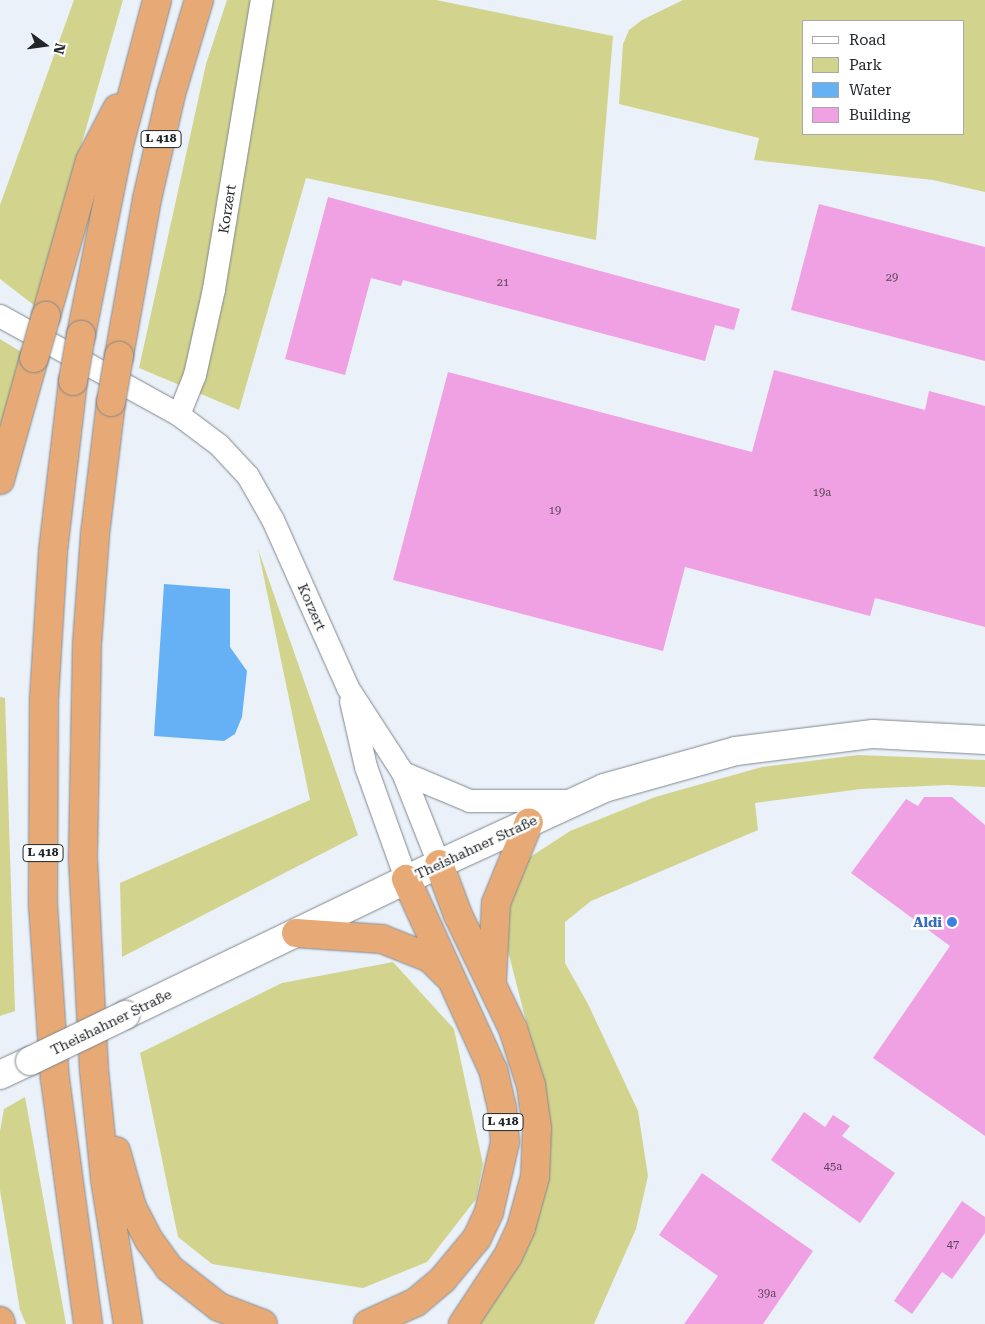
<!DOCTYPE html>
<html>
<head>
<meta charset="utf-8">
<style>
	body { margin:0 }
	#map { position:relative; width:985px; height:1324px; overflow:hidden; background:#eaf1f9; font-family:"Roboto Serif",serif }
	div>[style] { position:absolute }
	.green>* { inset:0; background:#d2d48d }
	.water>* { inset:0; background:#66b1f6 }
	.building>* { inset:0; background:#f0a1e3 }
	.roads { filter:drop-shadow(0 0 1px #81878e) drop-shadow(0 0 1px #81878e) }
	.minor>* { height:22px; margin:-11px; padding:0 11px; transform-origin:11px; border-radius:11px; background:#fff }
	.tertiary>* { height:28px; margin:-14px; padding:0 14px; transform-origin:14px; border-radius:14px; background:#fff }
	.secondary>* { height:28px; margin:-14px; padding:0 14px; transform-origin:14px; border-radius:14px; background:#fff }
	.trunk>* { height:28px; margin:-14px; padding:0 14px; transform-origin:14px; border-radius:14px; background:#e7aa76 }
	.bridges { filter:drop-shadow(0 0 1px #81878e) drop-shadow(0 0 1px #81878e) }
	.secondary-bridge>* { height:28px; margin:-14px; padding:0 14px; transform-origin:14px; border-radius:14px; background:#fff }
	.trunk-bridge>* { height:28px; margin:-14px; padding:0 14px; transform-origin:14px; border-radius:14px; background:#e7aa76 }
	.dots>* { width:14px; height:14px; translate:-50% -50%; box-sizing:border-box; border:2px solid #fff; border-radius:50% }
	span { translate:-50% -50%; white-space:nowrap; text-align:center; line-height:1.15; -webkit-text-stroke:5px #fff; paint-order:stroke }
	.number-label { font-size:11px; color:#564457 }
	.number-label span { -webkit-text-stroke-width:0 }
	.shield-label span { padding:1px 4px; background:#fff; border:1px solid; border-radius:4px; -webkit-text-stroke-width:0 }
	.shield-label { font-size:12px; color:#222528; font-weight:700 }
	.street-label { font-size:14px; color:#222528 }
	.shop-label { font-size:14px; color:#366cbe; font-weight:700 }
	.right { translate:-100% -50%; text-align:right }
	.legend { position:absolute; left:802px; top:20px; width:162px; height:115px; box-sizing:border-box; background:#fff; border:1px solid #a7a8a9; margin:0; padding:6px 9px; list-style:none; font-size:15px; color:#222528 }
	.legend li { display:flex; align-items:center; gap:10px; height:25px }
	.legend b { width:25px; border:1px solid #a7a8a9 }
	.north { position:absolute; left:20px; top:20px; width:50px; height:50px; -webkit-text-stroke:4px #fff; paint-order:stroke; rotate:104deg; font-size:14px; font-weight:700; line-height:20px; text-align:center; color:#222528 }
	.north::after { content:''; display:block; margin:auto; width:18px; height:22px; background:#222528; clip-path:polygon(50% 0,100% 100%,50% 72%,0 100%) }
</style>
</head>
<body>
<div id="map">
	<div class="green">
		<i style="clip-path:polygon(74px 0,123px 0,35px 306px,0 279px,0 205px)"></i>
		<i style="clip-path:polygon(227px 0,436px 0,613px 36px,596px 240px,306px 178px,239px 410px,139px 368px,206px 64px)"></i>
		<i style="clip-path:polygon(evenodd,683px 0,985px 0,985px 192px,933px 180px,754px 160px,759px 138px,619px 104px,623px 44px,629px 30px,642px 20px,683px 0,804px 21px,964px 21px,964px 134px,804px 134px,804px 21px)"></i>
		<i style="clip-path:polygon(0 339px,23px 353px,0 435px)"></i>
		<i style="clip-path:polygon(258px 549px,358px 835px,122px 957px,120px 883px,310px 800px)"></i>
		<i style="clip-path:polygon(0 697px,5px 698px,15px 1011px,0 1016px)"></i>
		<i style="clip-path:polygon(858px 755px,985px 760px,985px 787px,947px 785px,861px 789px,755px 803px,758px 830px,591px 901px,565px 922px,565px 963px,588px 1004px,638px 1111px,648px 1176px,636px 1229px,594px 1324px,476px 1324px,491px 1305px,543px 1087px,508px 951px,503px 908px,521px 863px,570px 831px,655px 797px,762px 767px)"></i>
		<i style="clip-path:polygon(393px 962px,454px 1029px,483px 1164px,476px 1199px,427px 1262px,363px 1288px,212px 1264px,178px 1237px,140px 1053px,282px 983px)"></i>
		<i style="clip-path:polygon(25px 1097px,66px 1324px,26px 1324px,20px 1310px,0 1190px,0 1131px,4px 1109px)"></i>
	</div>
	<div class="water">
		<i style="clip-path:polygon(164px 584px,230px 589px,230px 647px,247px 671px,242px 717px,235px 734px,224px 741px,154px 736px)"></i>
	</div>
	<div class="building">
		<i style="clip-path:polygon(328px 197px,740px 309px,734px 330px,715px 325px,705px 361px,403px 280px,401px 286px,371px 278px,345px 375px,285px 359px)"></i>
		<i style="clip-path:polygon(819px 204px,985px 247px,985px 361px,791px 310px)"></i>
		<i style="clip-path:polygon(774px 370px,925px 410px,929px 391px,985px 406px,985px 627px,875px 598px,870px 616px,685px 567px,663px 651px,393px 580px,448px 372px,752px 452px)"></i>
		<i style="clip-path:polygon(924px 797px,952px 797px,985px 825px,985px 1136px,873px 1058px,950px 946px,851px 873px,906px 799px,918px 806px)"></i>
		<i style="clip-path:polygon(804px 1112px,825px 1127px,833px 1115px,850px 1126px,842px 1136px,895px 1173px,860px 1223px,771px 1160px)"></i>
		<i style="clip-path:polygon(702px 1173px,813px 1251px,763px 1324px,684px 1324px,718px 1276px,659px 1235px)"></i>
		<i style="clip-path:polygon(962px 1201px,985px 1217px,985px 1233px,952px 1279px,942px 1272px,912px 1314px,894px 1301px)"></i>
	</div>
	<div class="roads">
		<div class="minor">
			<i style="left:0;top:316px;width:205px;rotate:28.9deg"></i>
			<i style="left:179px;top:415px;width:50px;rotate:36.9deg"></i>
			<i style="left:219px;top:445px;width:42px;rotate:46.9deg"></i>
			<i style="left:248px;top:476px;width:51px;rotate:60.4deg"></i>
			<i style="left:273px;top:520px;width:184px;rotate:65.9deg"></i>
			<i style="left:348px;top:688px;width:101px;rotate:57.1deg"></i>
			<i style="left:403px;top:773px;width:98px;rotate:68.4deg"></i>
			<i style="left:179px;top:415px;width:43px;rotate:-68.2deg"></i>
			<i style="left:195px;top:375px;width:88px;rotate:-77.5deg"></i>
			<i style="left:214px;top:289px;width:293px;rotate:-80.6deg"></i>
			<i style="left:351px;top:701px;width:68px;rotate:77.2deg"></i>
			<i style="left:366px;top:767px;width:119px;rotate:70.3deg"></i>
			<i style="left:403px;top:773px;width:73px;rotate:22.7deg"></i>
			<i style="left:470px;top:801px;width:102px"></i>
		</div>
		<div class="tertiary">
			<i style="left:439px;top:864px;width:182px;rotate:-24.7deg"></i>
			<i style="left:604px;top:788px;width:137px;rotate:-15.7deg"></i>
			<i style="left:736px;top:751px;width:138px;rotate:-7.1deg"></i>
			<i style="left:873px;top:734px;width:112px;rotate:3.1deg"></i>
		</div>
		<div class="secondary">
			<i style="left:125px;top:1015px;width:348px;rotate:-25.7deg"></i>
			<i style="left:0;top:1075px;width:33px;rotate:-25deg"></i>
		</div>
		<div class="trunk">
			<i style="left:46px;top:316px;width:161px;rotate:-74.2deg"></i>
			<i style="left:90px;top:161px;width:59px;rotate:-62.6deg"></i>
			<i style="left:81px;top:335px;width:190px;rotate:-78.7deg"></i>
			<i style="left:118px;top:149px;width:154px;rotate:-75.3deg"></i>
			<i style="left:119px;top:356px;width:159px;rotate:-79.9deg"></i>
			<i style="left:147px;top:199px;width:108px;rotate:-77.1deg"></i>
			<i style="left:171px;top:94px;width:98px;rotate:-73.4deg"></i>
			<i style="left:73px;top:381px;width:172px;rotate:96.7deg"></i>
			<i style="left:53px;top:552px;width:146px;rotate:93.5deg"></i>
			<i style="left:44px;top:698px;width:207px;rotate:90.3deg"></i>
			<i style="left:43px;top:905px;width:174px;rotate:86.1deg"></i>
			<i style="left:55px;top:1079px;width:247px;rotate:82.3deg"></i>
			<i style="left:111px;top:402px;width:134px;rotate:96.9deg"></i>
			<i style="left:95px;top:535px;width:109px;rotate:94.2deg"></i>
			<i style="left:87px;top:644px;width:216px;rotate:91.1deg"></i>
			<i style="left:83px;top:860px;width:210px;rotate:87deg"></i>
			<i style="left:94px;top:1070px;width:110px;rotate:84.2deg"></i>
			<i style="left:105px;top:1179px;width:147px;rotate:81deg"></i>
			<i style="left:0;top:480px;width:127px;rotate:-74.4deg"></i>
			<i style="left:439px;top:864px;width:54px;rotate:69.6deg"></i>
			<i style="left:458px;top:915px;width:127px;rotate:64.2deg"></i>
			<i style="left:513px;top:1029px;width:59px;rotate:72.2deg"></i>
			<i style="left:531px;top:1085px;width:43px;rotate:82.1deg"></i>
			<i style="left:537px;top:1128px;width:49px;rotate:92.3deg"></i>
			<i style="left:535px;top:1177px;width:53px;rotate:105.4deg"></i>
			<i style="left:521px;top:1228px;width:31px;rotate:115deg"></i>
			<i style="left:508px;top:1256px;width:82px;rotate:123.5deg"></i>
			<i style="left:296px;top:933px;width:86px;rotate:4deg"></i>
			<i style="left:382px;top:939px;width:52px;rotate:21.6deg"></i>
			<i style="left:430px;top:958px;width:25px;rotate:45deg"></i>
			<i style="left:492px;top:979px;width:76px;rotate:-87deg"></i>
			<i style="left:496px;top:903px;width:87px;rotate:-67.8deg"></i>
			<i style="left:116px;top:1151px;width:58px;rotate:74.1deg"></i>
			<i style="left:132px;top:1207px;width:37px;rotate:63deg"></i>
			<i style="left:149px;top:1240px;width:34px;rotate:54deg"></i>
			<i style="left:169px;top:1268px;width:63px;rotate:38deg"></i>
			<i style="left:219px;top:1307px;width:47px;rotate:21.1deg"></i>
			<i style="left:0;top:1321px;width:3px;rotate:72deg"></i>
			<i style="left:368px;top:1324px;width:53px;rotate:-24.6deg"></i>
			<i style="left:416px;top:1302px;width:35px;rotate:-40deg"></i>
			<i style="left:443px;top:1279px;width:53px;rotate:-50.3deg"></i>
			<i style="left:477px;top:1238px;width:29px;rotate:-65deg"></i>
			<i style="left:489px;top:1212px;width:72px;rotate:-77.1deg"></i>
			<i style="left:505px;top:1142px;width:34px;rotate:-95deg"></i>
			<i style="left:502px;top:1108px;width:39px;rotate:-103deg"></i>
			<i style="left:493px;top:1070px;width:210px;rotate:-114.5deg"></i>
		</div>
	</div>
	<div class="bridges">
		<div class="secondary-bridge">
			<i style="left:30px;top:1061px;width:106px;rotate:-25.8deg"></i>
		</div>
		<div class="trunk-bridge">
			<i style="left:34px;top:358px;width:44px;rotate:-74.1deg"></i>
			<i style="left:73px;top:381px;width:47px;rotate:-80.1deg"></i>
			<i style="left:111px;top:402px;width:47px;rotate:-80.1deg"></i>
		</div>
	</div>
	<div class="dots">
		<i style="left:952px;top:922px;background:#3f7fe0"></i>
	</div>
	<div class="number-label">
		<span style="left:892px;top:278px">29</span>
		<span style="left:503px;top:283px">21</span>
		<span style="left:822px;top:493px">19a</span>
		<span style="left:555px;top:511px">19</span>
		<span style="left:833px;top:1167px">45a</span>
		<span style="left:953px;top:1245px">47</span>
		<span style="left:767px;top:1294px">39a</span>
	</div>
	<div class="shield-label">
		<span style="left:161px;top:139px">L 418</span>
		<span style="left:43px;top:853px">L 418</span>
		<span style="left:503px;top:1122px">L 418</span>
	</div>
	<div class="street-label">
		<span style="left:227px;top:209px;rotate:-81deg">Korzert</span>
		<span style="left:312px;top:607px;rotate:66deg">Korzert</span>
		<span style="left:476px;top:847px;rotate:-25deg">Theishahner Straße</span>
		<span style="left:111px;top:1022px;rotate:-26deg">Theishahner Straße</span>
	</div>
	<div class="shop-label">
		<span class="right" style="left:942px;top:922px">Aldi</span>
	</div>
	<ul class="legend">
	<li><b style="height:6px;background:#fff"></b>Road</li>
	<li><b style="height:14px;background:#d2d48d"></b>Park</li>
	<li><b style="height:14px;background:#66b1f6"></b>Water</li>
	<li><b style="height:14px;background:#f0a1e3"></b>Building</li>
	</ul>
	<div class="north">N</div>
</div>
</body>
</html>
